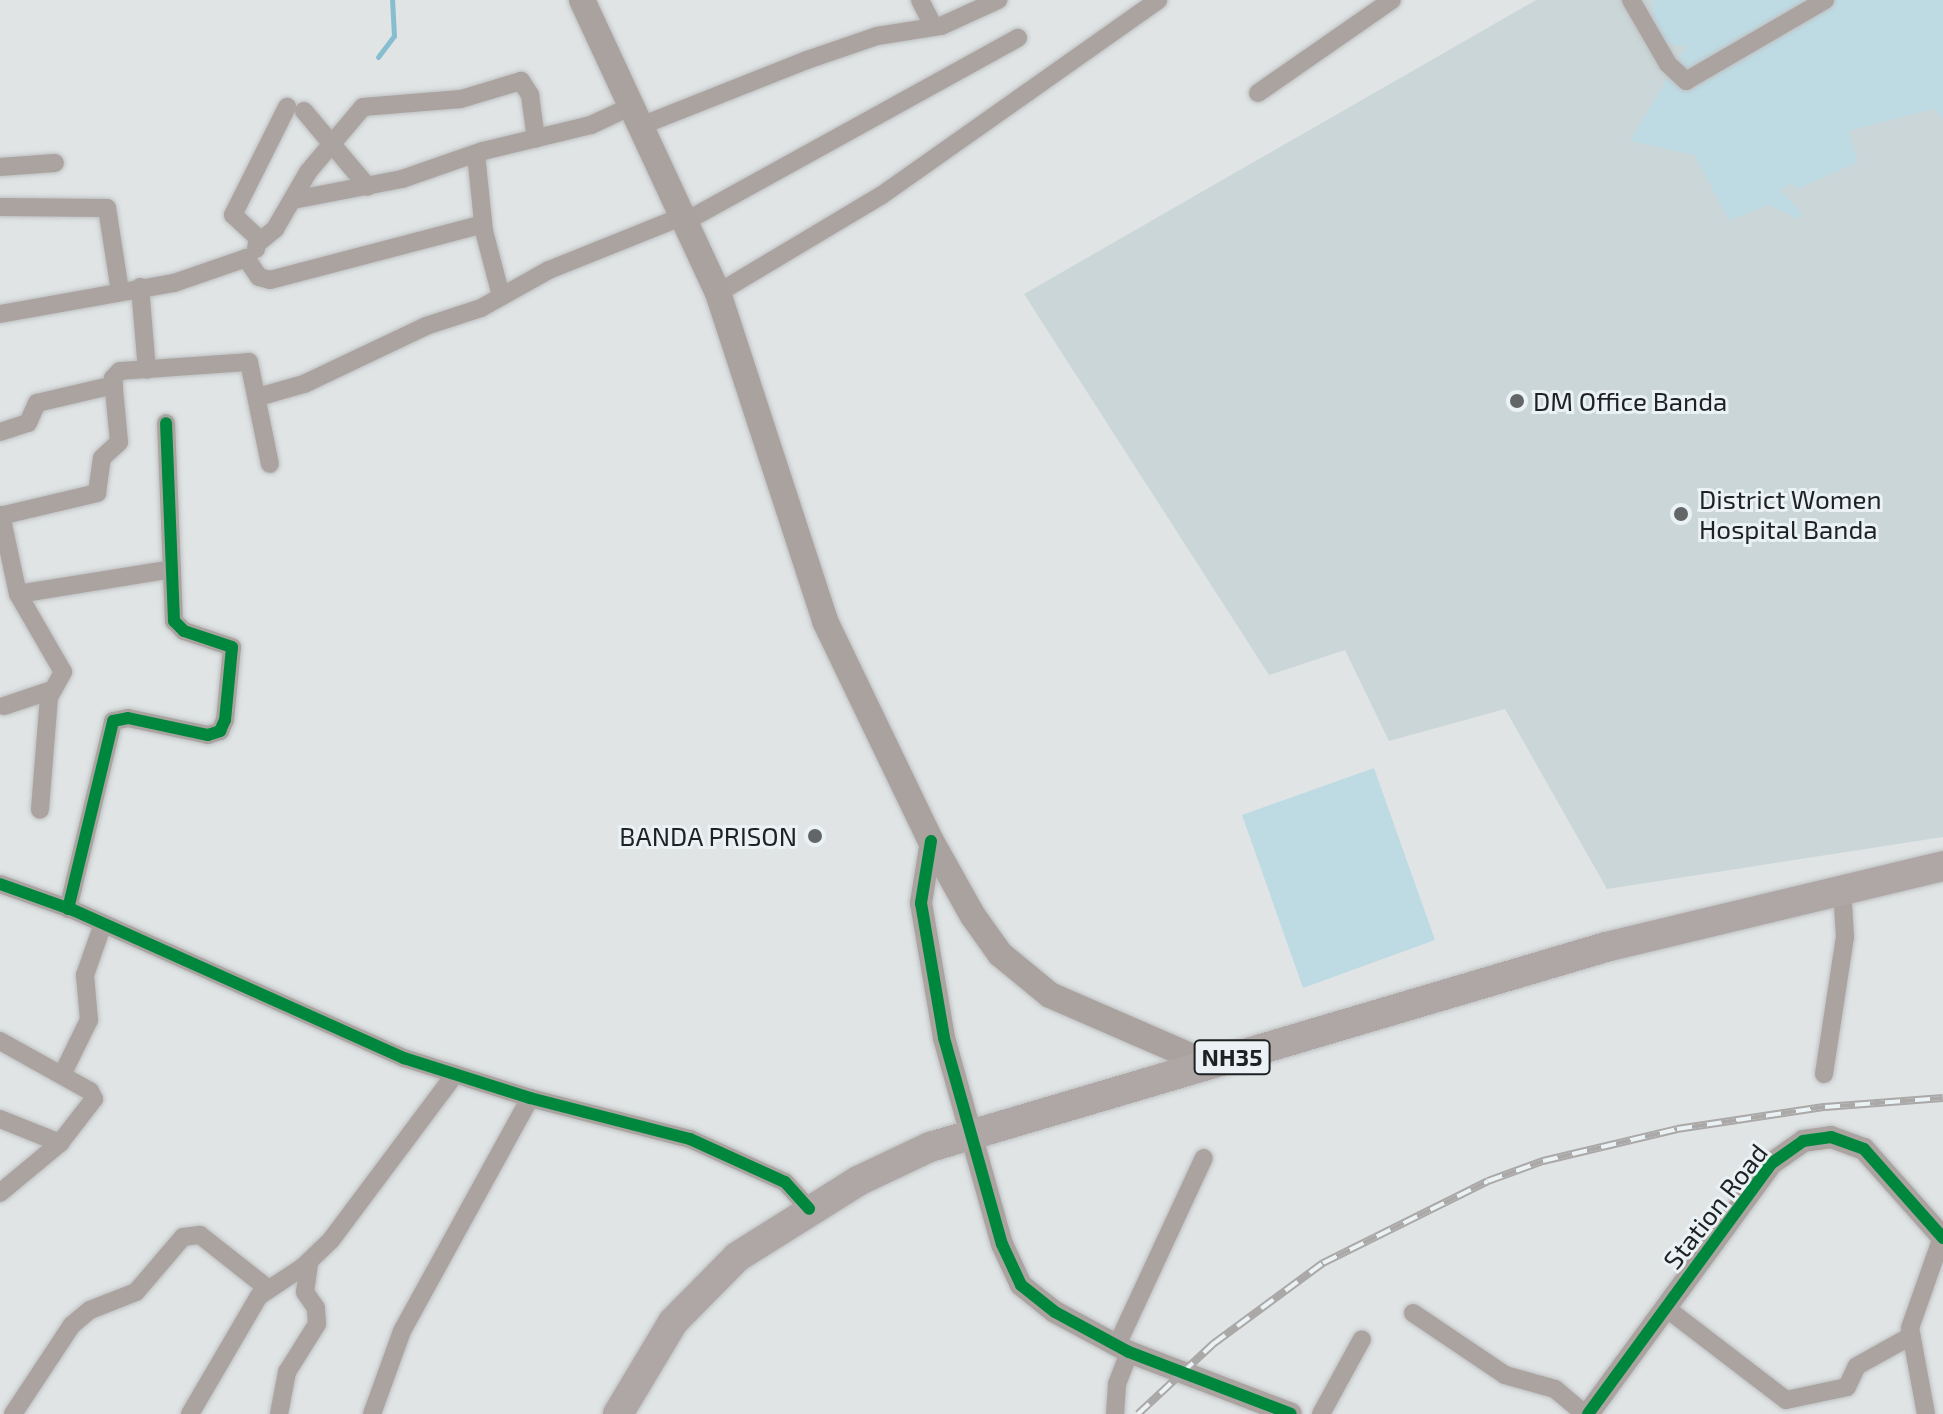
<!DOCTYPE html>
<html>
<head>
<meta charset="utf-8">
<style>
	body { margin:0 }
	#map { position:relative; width:1943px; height:1414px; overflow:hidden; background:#e0e4e5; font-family:"Exo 2",sans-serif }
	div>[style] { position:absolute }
	.built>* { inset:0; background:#cbd6d8 }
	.green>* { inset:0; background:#bedbe4 }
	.stream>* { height:5px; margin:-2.5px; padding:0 2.5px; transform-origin:2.5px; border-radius:2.5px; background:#87becf }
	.roads { filter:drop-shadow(0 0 2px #bec0c1) drop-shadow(0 0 2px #bec0c1) }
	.minor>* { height:18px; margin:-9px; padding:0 9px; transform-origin:9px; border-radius:9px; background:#aaa3a0 }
	.tertiary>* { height:22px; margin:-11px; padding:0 11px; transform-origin:11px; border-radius:11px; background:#aaa3a0 }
	.secondary>* { height:26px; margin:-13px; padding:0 13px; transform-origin:13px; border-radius:13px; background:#a9a29f }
	.trunk>* { height:30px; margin:-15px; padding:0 15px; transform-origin:15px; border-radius:15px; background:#aea7a6 }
	.rail>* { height:8px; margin-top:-4px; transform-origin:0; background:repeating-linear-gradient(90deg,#eaf2f5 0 15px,#aba8a8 0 30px); box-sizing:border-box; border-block:2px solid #aba8a8 }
	.cycleway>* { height:12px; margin:-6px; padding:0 6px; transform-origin:6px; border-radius:6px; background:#00873e }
	.dots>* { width:22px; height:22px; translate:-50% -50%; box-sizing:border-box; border:4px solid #eaf2f5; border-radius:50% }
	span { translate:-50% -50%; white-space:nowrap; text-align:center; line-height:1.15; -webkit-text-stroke:6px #eaf2f5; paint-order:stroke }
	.shield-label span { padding:2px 6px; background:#eaf2f5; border:2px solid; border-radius:6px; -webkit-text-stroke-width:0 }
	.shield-label { font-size:24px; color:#1f2223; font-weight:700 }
	.poi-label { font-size:26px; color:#1f2223 }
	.left { translate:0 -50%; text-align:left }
	.right { translate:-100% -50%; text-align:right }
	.street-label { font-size:26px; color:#1f2223 }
</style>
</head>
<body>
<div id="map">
	<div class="built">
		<i style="clip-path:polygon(1536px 0,1943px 0,1943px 837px,1607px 889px,1505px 709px,1389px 741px,1345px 650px,1269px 675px,1024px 294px)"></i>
	</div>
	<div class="green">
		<i style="clip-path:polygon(1653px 0,1943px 0,1943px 119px,1934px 109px,1848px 131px,1858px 162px,1797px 189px,1791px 183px,1780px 190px,1802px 213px,1798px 219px,1769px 205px,1729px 220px,1694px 155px,1630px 141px,1686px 47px,1652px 40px)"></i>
		<i style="clip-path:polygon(1374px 768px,1435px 940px,1303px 988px,1242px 815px)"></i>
	</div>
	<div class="stream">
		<i style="left:378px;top:57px;width:26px;rotate:-53deg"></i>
		<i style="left:394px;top:36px;width:36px;rotate:-93deg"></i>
	</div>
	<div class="roads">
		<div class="minor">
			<i style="left:920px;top:0;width:30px;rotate:63deg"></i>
			<i style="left:1631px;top:0;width:74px;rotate:60deg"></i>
			<i style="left:1668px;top:64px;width:25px;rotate:43deg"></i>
			<i style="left:1686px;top:81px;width:161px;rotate:-30.2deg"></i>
			<i style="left:1258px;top:93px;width:163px;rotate:-34.8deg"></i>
			<i style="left:304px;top:111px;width:99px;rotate:49.9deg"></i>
			<i style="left:643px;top:125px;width:176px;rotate:-21.6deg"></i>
			<i style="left:807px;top:60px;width:74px;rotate:-18.9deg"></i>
			<i style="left:877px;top:36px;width:65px;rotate:-8.9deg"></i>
			<i style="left:941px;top:26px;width:63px;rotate:-24.5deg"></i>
			<i style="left:476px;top:154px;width:77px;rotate:84.1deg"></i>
			<i style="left:484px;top:231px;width:67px;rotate:75.3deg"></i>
			<i style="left:0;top:167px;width:55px;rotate:-4.2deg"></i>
			<i style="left:293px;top:200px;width:111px;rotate:-10.9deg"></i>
			<i style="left:402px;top:179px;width:86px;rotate:-19.1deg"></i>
			<i style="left:483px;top:151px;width:111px;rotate:-13.5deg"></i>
			<i style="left:591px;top:125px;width:47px;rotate:-24.9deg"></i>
			<i style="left:0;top:207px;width:107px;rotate:0.5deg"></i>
			<i style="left:107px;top:208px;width:84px;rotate:81.1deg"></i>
			<i style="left:688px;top:220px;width:377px;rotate:-28.9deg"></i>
			<i style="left:259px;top:242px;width:21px;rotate:-39deg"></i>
			<i style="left:275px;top:229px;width:66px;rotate:-59.9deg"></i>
			<i style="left:308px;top:172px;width:85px;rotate:-49.8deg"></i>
			<i style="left:363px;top:107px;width:98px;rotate:-4.7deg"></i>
			<i style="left:461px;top:99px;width:63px;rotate:-16.7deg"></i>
			<i style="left:521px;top:81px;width:17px;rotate:57deg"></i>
			<i style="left:530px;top:95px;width:44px;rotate:82.2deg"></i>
			<i style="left:256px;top:249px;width:11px;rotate:-80deg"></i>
			<i style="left:258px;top:238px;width:34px;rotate:-137deg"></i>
			<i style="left:233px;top:215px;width:121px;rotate:-63.4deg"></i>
			<i style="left:140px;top:287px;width:83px;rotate:85.2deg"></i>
			<i style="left:718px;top:293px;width:191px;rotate:-30.9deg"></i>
			<i style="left:882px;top:195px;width:338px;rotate:-35.2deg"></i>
			<i style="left:0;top:314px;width:177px;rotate:-10.1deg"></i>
			<i style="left:174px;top:283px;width:76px;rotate:-19.1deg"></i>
			<i style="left:246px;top:258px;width:23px;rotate:56deg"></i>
			<i style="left:259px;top:277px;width:11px;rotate:15deg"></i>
			<i style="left:270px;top:280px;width:220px;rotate:-14.7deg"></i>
			<i style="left:258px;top:397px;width:48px;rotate:-15.8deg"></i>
			<i style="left:304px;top:384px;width:135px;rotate:-25.4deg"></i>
			<i style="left:426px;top:326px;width:58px;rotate:-18.1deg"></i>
			<i style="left:481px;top:308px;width:78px;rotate:-29.2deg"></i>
			<i style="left:549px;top:270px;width:148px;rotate:-21.9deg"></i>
			<i style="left:0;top:432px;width:29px;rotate:-18deg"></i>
			<i style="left:28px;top:423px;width:22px;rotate:-66deg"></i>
			<i style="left:37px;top:403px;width:79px;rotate:-13.2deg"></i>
			<i style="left:1px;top:515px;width:81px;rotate:77.9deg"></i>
			<i style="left:18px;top:594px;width:156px;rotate:-9.2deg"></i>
			<i style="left:0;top:516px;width:100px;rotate:-13.3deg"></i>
			<i style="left:97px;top:493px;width:35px;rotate:-82deg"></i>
			<i style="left:102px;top:458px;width:23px;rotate:-43deg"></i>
			<i style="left:119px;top:442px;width:64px;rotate:-95.4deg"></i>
			<i style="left:113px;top:378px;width:10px;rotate:-45deg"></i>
			<i style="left:120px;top:371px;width:129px;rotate:-4deg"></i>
			<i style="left:249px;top:362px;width:104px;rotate:78.4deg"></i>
			<i style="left:18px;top:594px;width:90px;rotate:60deg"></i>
			<i style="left:63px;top:672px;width:29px;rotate:119deg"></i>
			<i style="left:49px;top:697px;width:113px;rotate:94.6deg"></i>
			<i style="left:4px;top:706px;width:51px;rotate:-18.4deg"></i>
			<i style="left:0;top:884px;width:77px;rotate:19.6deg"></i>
			<i style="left:73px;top:910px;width:363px;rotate:24.1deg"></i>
			<i style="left:404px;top:1058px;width:132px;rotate:17.6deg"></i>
			<i style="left:530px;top:1098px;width:165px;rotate:14.4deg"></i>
			<i style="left:690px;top:1139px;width:104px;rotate:24.4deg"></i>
			<i style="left:785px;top:1182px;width:36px;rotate:48deg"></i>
			<i style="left:68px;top:909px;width:193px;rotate:-76.5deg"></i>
			<i style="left:113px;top:721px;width:15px;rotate:-11deg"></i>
			<i style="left:128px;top:718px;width:82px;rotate:12deg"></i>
			<i style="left:208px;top:735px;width:13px;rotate:-18deg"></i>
			<i style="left:220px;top:731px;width:12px;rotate:-66deg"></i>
			<i style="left:225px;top:720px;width:73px;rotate:-84.5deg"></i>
			<i style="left:232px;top:647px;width:51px;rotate:-161.6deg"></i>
			<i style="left:184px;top:631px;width:14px;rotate:-135deg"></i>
			<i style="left:174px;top:621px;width:198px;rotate:-92.3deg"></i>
			<i style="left:0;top:1041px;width:103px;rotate:29.1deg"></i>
			<i style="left:90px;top:1091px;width:9px;rotate:63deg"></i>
			<i style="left:94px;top:1099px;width:56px;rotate:127.7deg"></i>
			<i style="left:60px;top:1143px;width:78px;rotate:140.2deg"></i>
			<i style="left:1824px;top:1074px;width:139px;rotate:-81.3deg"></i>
			<i style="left:1845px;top:937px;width:49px;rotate:-93.5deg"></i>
			<i style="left:62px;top:1075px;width:61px;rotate:-63.9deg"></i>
			<i style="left:89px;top:1020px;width:45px;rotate:-95.1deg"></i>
			<i style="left:85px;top:975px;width:54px;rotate:-70.6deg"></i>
			<i style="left:0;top:1119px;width:65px;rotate:21.8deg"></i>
			<i style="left:1666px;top:1308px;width:151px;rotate:37.5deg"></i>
			<i style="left:1786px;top:1400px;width:62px;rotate:-12deg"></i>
			<i style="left:1847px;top:1387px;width:23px;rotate:-65deg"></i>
			<i style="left:1857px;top:1366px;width:62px;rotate:-29.1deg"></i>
			<i style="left:1413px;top:1313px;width:111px;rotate:34deg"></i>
			<i style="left:1505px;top:1375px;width:52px;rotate:15.6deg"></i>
			<i style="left:1555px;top:1389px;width:39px;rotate:40deg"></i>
			<i style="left:1117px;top:1345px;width:206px;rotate:-65.1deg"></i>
			<i style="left:13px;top:1414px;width:107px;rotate:-56.5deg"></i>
			<i style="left:72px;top:1325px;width:23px;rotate:-40deg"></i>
			<i style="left:90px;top:1310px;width:49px;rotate:-21.4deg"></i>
			<i style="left:136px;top:1292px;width:72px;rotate:-49.5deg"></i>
			<i style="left:183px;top:1237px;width:17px;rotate:-7deg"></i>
			<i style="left:200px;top:1235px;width:85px;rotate:38.3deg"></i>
			<i style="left:190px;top:1414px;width:137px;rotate:-59.7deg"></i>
			<i style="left:259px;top:1296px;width:53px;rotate:-33.4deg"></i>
			<i style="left:303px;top:1267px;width:39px;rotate:-44deg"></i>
			<i style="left:331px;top:1240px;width:207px;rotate:-53.2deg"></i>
			<i style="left:279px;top:1414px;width:43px;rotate:-79.2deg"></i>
			<i style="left:287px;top:1372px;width:57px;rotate:-58deg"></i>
			<i style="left:317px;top:1324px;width:16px;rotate:-94deg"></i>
			<i style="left:316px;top:1308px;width:19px;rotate:-125deg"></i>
			<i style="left:305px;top:1292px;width:30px;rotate:-82deg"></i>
			<i style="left:372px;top:1414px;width:88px;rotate:-70.1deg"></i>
			<i style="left:402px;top:1331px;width:266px;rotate:-61.2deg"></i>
			<i style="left:1115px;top:1414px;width:30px;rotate:-86deg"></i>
			<i style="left:1117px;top:1384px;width:34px;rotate:-69deg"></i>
			<i style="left:1321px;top:1414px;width:85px;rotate:-61.3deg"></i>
			<i style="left:1926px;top:1414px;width:87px;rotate:-100.5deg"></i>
			<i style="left:1910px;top:1328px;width:96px;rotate:-70.6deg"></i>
		</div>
		<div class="tertiary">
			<i style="left:931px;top:841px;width:63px;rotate:99.2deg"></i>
			<i style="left:921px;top:903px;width:137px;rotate:80.3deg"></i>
			<i style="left:944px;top:1038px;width:214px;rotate:74.3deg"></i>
			<i style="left:1002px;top:1244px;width:45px;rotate:65.1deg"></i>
			<i style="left:1021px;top:1285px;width:43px;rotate:38.5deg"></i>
			<i style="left:1055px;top:1312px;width:84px;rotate:28.4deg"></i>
			<i style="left:1129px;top:1352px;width:173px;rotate:20.9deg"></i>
			<i style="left:1588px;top:1414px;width:311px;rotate:-53.8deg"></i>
			<i style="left:1772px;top:1163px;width:38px;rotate:-35deg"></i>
			<i style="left:1803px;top:1141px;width:28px;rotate:-8deg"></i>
			<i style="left:1831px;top:1137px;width:35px;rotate:20deg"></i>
			<i style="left:1864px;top:1149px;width:119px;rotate:48.4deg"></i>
		</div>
		<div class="secondary">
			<i style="left:582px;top:0;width:323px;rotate:65.1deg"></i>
			<i style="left:718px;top:293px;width:345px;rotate:71.9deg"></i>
			<i style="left:825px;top:621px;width:244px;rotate:64.3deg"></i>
			<i style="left:931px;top:841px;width:86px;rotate:60.8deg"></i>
			<i style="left:973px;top:916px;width:47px;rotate:54.6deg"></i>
			<i style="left:1000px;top:954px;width:65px;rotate:39.4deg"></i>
			<i style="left:1050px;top:995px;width:173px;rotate:23.5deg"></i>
		</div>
		<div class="trunk">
			<i style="left:618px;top:1414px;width:107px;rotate:-59.1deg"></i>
			<i style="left:673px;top:1322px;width:91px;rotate:-45.4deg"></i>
			<i style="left:737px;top:1257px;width:143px;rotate:-32.1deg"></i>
			<i style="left:858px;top:1181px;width:80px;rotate:-25.3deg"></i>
			<i style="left:930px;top:1147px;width:705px;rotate:-16.48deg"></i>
			<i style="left:1606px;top:947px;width:347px;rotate:-13.5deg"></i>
		</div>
	</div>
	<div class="rail">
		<i style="left:1138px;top:1414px;width:103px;rotate:-43deg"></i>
		<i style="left:1213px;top:1344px;width:137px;rotate:-36.4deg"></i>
		<i style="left:1323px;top:1263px;width:184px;rotate:-26.4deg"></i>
		<i style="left:1488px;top:1181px;width:59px;rotate:-20deg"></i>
		<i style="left:1543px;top:1161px;width:138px;rotate:-13.4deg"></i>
		<i style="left:1677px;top:1129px;width:150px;rotate:-8.5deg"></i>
		<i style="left:1825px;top:1107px;width:118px;rotate:-4.4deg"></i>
	</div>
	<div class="cycleway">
		<i style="left:931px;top:841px;width:63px;rotate:99.2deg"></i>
		<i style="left:921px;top:903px;width:137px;rotate:80.3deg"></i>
		<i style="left:944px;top:1038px;width:214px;rotate:74.3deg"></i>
		<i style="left:1002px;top:1244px;width:45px;rotate:65.1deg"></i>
		<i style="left:1021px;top:1285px;width:43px;rotate:38.5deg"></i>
		<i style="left:1055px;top:1312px;width:84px;rotate:28.4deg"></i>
		<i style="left:1129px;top:1352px;width:173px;rotate:20.9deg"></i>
		<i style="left:0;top:884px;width:77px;rotate:19.6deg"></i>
		<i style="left:73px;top:910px;width:363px;rotate:24.1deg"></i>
		<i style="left:404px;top:1058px;width:132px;rotate:17.6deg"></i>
		<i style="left:530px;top:1098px;width:165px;rotate:14.4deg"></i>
		<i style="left:690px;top:1139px;width:104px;rotate:24.4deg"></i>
		<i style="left:785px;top:1182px;width:36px;rotate:48deg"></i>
		<i style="left:68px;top:909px;width:193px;rotate:-76.5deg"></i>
		<i style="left:113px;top:721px;width:15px;rotate:-11deg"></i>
		<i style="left:128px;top:718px;width:82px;rotate:12deg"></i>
		<i style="left:208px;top:735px;width:13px;rotate:-18deg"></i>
		<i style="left:220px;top:731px;width:12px;rotate:-66deg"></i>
		<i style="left:225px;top:720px;width:73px;rotate:-84.5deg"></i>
		<i style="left:232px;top:647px;width:51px;rotate:-161.6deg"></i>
		<i style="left:184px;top:631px;width:14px;rotate:-135deg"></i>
		<i style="left:174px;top:621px;width:198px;rotate:-92.3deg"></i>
		<i style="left:1588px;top:1414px;width:311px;rotate:-53.8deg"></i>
		<i style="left:1772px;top:1163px;width:38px;rotate:-35deg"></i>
		<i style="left:1803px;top:1141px;width:28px;rotate:-8deg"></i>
		<i style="left:1831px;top:1137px;width:35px;rotate:20deg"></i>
		<i style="left:1864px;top:1149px;width:119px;rotate:48.4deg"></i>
	</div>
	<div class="dots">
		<i style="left:1517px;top:401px;background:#636667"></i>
		<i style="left:1681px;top:514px;background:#636667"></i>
		<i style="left:815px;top:836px;background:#636667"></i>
	</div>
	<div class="shield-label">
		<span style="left:1232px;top:1057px">NH35</span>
	</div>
	<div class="poi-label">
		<span class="left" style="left:1533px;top:401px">DM Office Banda</span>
		<span class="left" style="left:1699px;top:514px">District Women<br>Hospital Banda</span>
		<span class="right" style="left:797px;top:836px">BANDA PRISON</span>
	</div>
	<div class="street-label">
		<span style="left:1715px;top:1206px;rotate:-52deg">Station Road</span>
	</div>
</div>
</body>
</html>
